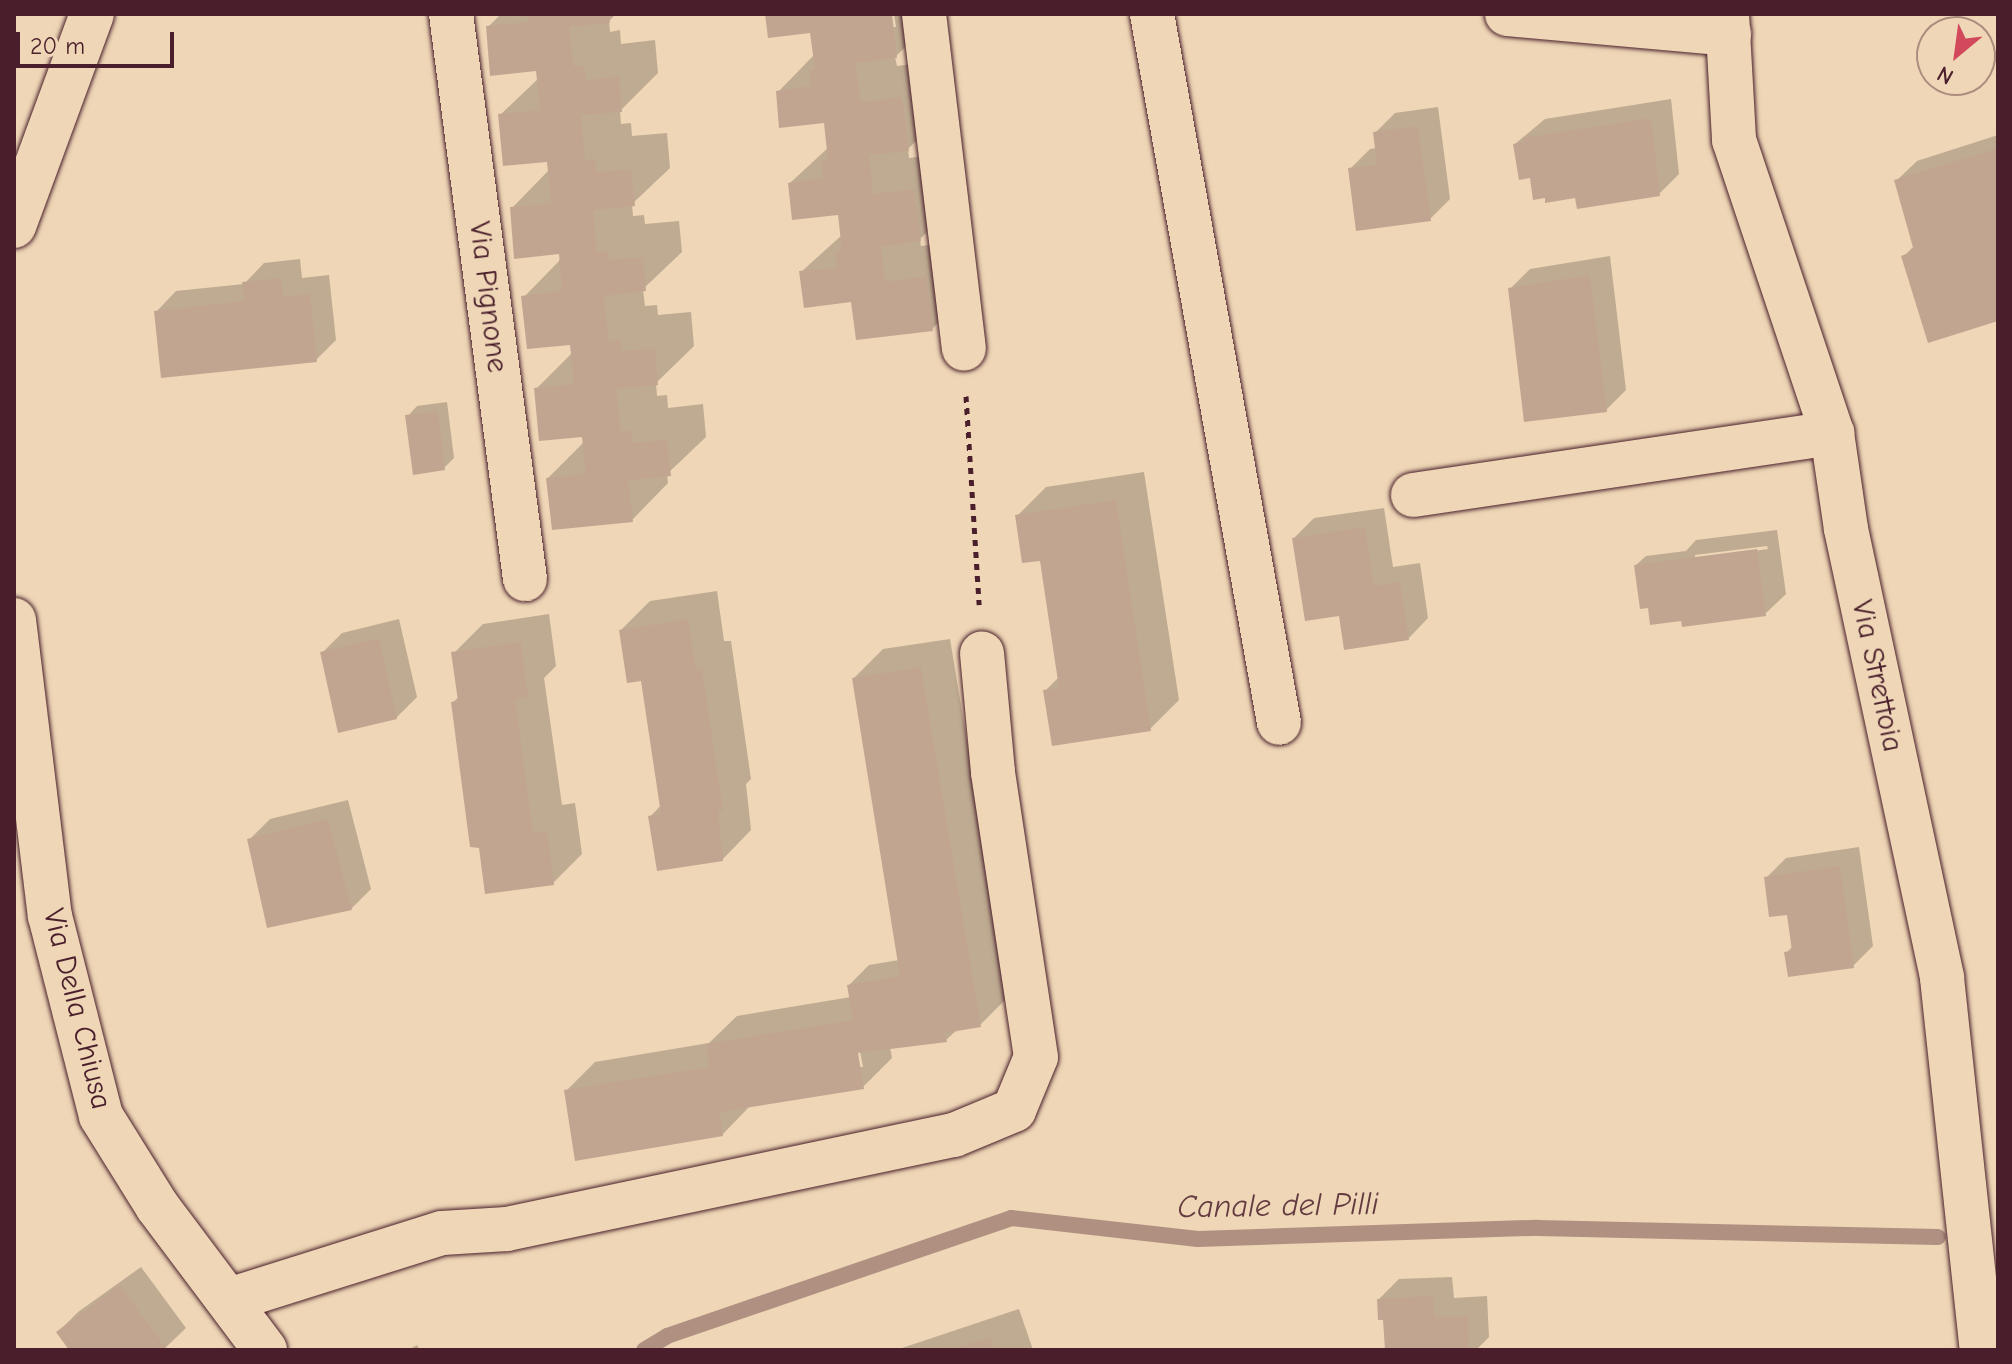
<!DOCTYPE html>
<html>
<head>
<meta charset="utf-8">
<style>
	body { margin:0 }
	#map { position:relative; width:2012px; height:1364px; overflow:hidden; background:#eed6b6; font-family:"Comic Neue",sans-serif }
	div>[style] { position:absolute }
	.shadow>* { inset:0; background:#0003 }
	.stream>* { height:16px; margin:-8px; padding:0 8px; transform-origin:8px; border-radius:8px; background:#af9081 }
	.building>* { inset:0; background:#c2a591 }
	.path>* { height:5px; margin-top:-2.5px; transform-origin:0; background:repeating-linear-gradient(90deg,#4a1f2b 0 6px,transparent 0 12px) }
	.roads { filter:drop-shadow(0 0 2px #4a1f2b) drop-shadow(0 0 2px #4a1f2b) }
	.minor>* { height:44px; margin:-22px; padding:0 22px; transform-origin:22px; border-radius:22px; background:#eed6b6 }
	span { translate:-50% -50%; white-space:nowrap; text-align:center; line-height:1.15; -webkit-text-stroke:6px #eed6b6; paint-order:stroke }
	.street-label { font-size:30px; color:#4a1f2b }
	.water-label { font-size:32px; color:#633b40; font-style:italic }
	.frame { position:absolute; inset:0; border:16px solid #4a1f2b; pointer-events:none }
	.north { position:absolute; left:1916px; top:16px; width:80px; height:80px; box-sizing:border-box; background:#eed6b6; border:2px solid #ac8d7e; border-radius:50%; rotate:209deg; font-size:22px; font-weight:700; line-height:32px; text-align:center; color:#4a1f2b }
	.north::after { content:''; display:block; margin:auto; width:28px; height:36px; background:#d1495b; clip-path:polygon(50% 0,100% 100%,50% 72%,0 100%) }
	.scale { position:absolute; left:16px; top:32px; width:158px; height:36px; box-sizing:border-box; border:4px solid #4a1f2b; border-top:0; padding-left:10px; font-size:24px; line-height:28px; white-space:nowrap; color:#4a1f2b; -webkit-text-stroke:6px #eed6b6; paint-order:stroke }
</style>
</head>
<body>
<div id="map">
	<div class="shadow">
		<i style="clip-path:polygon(501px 14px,616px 14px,609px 21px,610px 32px,620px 30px,621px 44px,655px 40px,658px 73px,620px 111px,621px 124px,631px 123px,632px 136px,667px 133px,670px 168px,632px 204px,633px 216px,644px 215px,645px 224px,679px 221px,682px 252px,643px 289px,645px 306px,657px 305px,658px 315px,691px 312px,694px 346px,656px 383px,657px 396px,667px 395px,668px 408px,703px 404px,706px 437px,667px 474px,668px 483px,632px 520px,548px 478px,584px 442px,584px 434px,536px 389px,573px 352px,572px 343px,524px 297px,561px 259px,561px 252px,512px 208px,548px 171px,549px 160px,500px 115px,539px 78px,538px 69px,488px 27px)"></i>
		<i style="clip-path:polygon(767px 14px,890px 14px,892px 27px,896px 27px,894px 14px,932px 14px,933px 20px,895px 57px,897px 66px,938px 61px,945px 112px,908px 149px,909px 158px,950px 153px,956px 203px,920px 239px,921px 246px,962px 241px,968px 293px,932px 329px,853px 300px,801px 272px,842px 235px,840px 212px,790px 183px,829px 147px,826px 121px,778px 92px,815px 54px,812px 31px)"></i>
		<i style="clip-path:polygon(1671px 99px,1679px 174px,1659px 194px,1576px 196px,1532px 176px,1515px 144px,1545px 119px)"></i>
		<i style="clip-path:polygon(1438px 107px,1450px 199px,1430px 219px,1350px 169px,1370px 149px,1377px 148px,1375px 133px,1395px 113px)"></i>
		<i style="clip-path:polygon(1998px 135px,1998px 319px,1929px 340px,1903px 257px,1914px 246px,1896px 181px,1917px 161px)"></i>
		<i style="clip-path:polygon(1610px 256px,1626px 390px,1606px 410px,1510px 289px,1530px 269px)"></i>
		<i style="clip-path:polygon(300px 259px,302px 278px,329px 275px,336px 340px,316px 360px,156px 312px,176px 291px,244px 284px,264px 263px)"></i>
		<i style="clip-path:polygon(447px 402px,454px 458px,444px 468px,408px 416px,417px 406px)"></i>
		<i style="clip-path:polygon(1144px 472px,1179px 700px,1150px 729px,1045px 691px,1059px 677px,1041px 559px,1017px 516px,1046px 487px)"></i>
		<i style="clip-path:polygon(1384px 508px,1393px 567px,1420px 563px,1428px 618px,1408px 639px,1341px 613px,1294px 538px,1314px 518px)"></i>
		<i style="clip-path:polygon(evenodd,1777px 530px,1786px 594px,1765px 614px,1683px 616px,1649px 606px,1636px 565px,1646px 556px,1686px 551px,1696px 540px,1777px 530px,1767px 546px,1768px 549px,1695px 559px,1695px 555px,1767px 546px)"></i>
		<i style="clip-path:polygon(717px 591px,724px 641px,731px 641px,751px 779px,746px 784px,751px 830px,722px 860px,650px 817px,661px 805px,643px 679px,621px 630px,650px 601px)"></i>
		<i style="clip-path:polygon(549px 614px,556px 666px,544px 678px,562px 805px,575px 803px,582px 854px,553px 883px,481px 846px,453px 702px,460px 696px,454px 653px,483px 624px)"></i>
		<i style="clip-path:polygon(399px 619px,417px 697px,396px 718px,322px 653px,342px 633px)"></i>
		<i style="clip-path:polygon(evenodd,950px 639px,998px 927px,1017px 988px,980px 1025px,958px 1029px,946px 1040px,890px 1047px,892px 1058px,863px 1087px,751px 1105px,722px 1135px,566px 1091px,595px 1062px,709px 1043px,737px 1016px,851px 997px,849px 985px,869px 965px,899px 960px,854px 678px,883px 649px,950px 639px,856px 1051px,860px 1051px,863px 1067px,858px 1067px,856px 1051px)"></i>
		<i style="clip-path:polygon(348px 800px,371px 889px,351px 909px,250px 839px,270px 819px)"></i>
		<i style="clip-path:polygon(1859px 847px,1873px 946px,1853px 966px,1787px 952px,1793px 946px,1788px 913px,1766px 878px,1786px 858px)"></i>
		<i style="clip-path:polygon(141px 1267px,186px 1328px,163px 1350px,71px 1350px,58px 1332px,78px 1312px)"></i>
		<i style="clip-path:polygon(1452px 1277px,1454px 1298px,1487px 1296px,1489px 1337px,1476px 1350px,1387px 1350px,1385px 1318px,1379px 1299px,1399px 1279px)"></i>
		<i style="clip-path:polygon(1019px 1309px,1033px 1350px,896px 1350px)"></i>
		<i style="clip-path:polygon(417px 1345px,420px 1350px,408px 1350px)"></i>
	</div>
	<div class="stream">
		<i style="left:644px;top:1350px;width:27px;rotate:-31deg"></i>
		<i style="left:667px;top:1336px;width:364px;rotate:-18.9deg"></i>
		<i style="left:1011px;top:1218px;width:188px;rotate:6.4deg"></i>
		<i style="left:1198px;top:1239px;width:340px;rotate:-1.9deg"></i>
		<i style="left:1538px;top:1228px;width:400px;rotate:1.3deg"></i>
	</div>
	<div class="building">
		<i style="clip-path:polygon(527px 14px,609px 14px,610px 23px,569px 27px,574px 67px,584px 66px,586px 80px,619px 76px,622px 112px,581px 115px,585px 160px,595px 158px,597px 172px,631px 169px,635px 206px,593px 210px,597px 252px,608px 251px,609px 260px,643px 257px,646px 291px,604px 296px,609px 341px,621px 340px,622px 351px,655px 348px,658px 385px,616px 389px,621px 431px,631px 431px,632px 443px,667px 440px,671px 476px,628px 480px,633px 522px,552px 530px,546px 478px,586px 474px,582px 437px,539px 441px,534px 388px,574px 384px,570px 345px,527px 349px,521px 296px,562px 291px,559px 254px,514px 259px,510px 207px,551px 203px,547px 162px,503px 166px,498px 114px,540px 110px,536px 71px,490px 76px,486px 26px,528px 22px)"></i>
		<i style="clip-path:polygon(765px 14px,892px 14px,897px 58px,855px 63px,861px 102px,902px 97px,909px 151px,869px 155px,873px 194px,914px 189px,921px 241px,881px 247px,885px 282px,926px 276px,933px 331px,856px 340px,851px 302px,804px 308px,799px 271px,838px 268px,834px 252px,842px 250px,838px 215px,792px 220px,788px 183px,823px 178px,821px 162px,828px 161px,824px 123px,779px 128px,776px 91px,811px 86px,809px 71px,815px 69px,810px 33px,768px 38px)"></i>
		<i style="clip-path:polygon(1651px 118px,1660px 196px,1577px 209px,1575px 198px,1545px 203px,1545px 198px,1533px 200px,1530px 178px,1519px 180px,1513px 144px,1524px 142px,1523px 138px)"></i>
		<i style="clip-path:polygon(1418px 126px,1431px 221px,1356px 231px,1348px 168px,1377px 165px,1373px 132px)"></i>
		<i style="clip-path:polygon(1996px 149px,1998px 321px,1928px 343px,1901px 256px,1914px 251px,1894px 180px)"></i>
		<i style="clip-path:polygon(1590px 275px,1607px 412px,1524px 422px,1508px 288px)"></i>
		<i style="clip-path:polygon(281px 278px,283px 297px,310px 294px,317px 362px,161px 378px,154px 311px,244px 301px,242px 282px)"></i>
		<i style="clip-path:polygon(438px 411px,445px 470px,413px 475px,405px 415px)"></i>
		<i style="clip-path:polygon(1116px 500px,1151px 731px,1052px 746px,1043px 690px,1059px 688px,1040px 561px,1022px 563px,1015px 515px)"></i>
		<i style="clip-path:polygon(1365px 527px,1374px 586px,1400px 582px,1409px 640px,1344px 650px,1339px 616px,1305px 621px,1292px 538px)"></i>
		<i style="clip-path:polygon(1757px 549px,1766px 616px,1682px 627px,1681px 621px,1650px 625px,1648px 608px,1640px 609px,1634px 565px)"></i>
		<i style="clip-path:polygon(688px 619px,696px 669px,702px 669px,723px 810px,718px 812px,723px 861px,657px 871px,648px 816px,661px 814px,641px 681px,627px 683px,619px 630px)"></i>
		<i style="clip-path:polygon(379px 638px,397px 719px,338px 733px,320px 652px)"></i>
		<i style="clip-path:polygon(521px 642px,528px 697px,515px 698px,533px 833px,547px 831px,554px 885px,485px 894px,479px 848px,470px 847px,451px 702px,458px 701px,451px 652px)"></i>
		<i style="clip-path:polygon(921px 667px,981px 1027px,945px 1033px,947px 1042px,858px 1053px,864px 1089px,720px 1112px,723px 1136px,575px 1161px,564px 1090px,709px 1067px,706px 1044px,853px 1020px,847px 985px,900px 976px,852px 678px)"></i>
		<i style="clip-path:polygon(328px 819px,352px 910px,267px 928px,247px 839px)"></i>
		<i style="clip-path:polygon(1840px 866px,1854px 968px,1788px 977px,1784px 952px,1792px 951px,1787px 915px,1769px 917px,1764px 877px)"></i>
		<i style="clip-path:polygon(120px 1285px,167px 1350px,69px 1350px,56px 1332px)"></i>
		<i style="clip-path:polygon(1433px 1296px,1434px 1317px,1468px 1316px,1469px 1350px,1385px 1350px,1383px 1320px,1378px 1320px,1377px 1299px)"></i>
		<i style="clip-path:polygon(990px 1337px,995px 1350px,952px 1350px,952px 1349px)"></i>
	</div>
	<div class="path">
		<i style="left:966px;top:396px;width:209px;rotate:86.4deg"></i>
	</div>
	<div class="roads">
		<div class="minor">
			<i style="left:451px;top:14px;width:570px;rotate:82.54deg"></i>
			<i style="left:924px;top:14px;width:337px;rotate:83.2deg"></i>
			<i style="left:1152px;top:14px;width:720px;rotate:79.84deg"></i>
			<i style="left:1507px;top:14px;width:223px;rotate:5.1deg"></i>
			<i style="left:1727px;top:14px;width:126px;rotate:86.8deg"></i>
			<i style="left:1734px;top:140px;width:309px;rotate:71.5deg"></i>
			<i style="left:1832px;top:433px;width:97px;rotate:81.7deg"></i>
			<i style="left:1846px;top:529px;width:459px;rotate:77.9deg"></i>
			<i style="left:1942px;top:978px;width:374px;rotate:83.9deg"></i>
			<i style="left:14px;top:226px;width:226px;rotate:-69.8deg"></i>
			<i style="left:1413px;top:495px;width:424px;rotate:-8.4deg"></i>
			<i style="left:14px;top:620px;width:298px;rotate:83.1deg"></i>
			<i style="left:50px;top:916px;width:206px;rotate:75.7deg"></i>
			<i style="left:101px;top:1116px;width:106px;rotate:58.1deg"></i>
			<i style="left:157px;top:1206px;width:180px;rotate:53.1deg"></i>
			<i style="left:229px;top:1300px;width:223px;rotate:-17.5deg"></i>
			<i style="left:442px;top:1233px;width:65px;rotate:-3.5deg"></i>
			<i style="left:507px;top:1229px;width:457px;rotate:-11.9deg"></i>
			<i style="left:954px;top:1135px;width:65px;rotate:-22.6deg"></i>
			<i style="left:1014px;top:1110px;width:57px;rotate:-67.5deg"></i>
			<i style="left:1036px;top:1057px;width:288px;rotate:-98.6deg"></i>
			<i style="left:993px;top:772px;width:119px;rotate:-95.3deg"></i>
		</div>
	</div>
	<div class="street-label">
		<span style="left:488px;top:297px;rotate:83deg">Via Pignone</span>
		<span style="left:1877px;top:676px;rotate:78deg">Via Strettoia</span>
		<span style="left:77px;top:1009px;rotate:76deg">Via Della Chiusa</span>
	</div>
	<div class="water-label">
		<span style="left:1278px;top:1206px;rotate:-1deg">Canale del Pilli</span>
	</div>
	<div class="frame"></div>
	<div class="north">N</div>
	<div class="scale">20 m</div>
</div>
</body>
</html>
